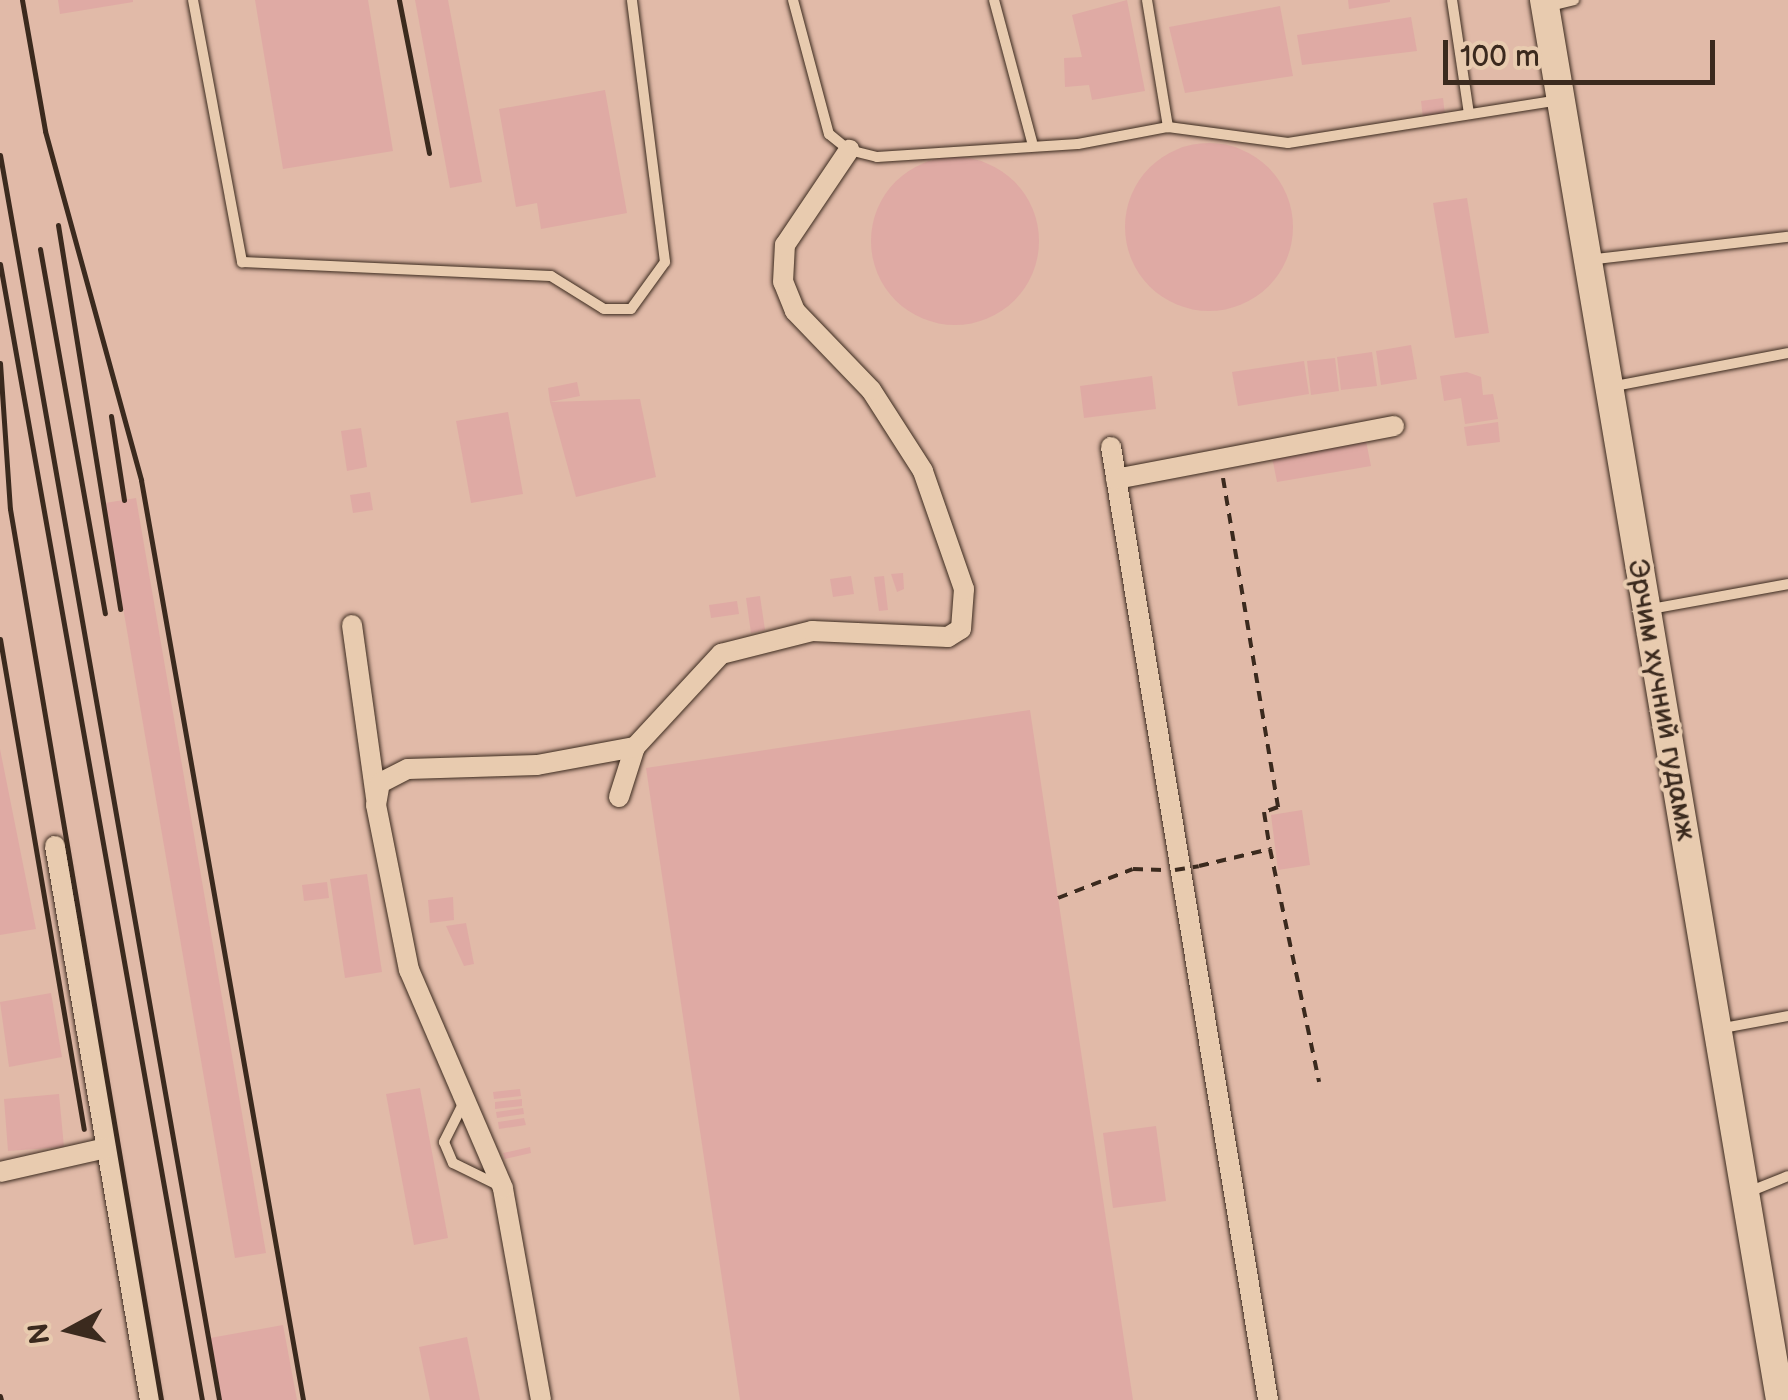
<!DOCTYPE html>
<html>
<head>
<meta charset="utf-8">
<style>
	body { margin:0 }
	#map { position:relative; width:1788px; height:1400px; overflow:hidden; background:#ecc9b2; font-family:"Balsamiq Sans",sans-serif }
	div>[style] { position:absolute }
	.built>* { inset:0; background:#e1baa8 }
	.building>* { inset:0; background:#dfaaa4 }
	.round { border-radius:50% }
	.path>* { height:4px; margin-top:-2px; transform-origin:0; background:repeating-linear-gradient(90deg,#3b2a1e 0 10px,transparent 0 18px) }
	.roads { filter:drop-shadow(0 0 2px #3b2a1e) drop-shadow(0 0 2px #3b2a1e) }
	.lane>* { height:10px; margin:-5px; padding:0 5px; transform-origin:5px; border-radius:5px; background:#e8cbaf }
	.street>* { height:20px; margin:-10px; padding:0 10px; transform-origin:10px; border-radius:10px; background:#e8cbaf }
	.secondary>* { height:28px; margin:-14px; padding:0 14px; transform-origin:14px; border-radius:14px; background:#e8cbaf }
	.rail>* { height:5px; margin:-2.5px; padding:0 2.5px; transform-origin:2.5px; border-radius:2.5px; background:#3b2a1e }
	.path-bridge>* { height:4px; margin-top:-2px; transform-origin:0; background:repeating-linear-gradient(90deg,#3b2a1e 0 10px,transparent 0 18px) }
	span { translate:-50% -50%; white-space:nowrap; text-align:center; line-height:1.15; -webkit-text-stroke:8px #e8cbaf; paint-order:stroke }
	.street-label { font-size:28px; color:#3b2a1e }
	.north { position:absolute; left:20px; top:1280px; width:100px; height:100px; -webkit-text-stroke:8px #e8cbaf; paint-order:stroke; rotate:263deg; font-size:28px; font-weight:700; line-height:40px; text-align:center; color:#3b2a1e }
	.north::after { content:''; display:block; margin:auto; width:35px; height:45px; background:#3b2a1e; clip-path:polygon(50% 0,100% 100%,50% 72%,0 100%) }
	.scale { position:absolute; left:1443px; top:40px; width:272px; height:45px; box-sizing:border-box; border:5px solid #3b2a1e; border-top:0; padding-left:12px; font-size:30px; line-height:35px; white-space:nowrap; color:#3b2a1e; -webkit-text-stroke:8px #e8cbaf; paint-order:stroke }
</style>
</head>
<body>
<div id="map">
	<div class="built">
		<i style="clip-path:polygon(0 0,1788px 0,1788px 1400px,0 1400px)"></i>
	</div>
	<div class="building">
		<i style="clip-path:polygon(58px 0,133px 0,133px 2px,60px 14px)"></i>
		<i style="clip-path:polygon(255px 0,368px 0,393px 151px,283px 169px)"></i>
		<i style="clip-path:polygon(415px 0,448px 0,482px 182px,450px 188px)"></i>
		<i style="clip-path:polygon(1127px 0,1145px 91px,1092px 100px,1089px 85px,1065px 87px,1064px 58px,1082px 57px,1072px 15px)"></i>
		<i style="clip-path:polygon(1348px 0,1390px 0,1390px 2px,1349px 9px)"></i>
		<i style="clip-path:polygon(1280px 6px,1293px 76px,1185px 93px,1169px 27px)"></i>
		<i style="clip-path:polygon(1411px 17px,1417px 51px,1302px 65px,1297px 35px)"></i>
		<i style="clip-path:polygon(605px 90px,627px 213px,541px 229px,537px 203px,516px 207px,499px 109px)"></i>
		<i style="clip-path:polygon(1443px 98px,1445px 115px,1423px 118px,1421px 101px)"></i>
		<i class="round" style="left:1125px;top:143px;width:168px;height:168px"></i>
		<i class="round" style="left:871px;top:157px;width:168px;height:168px"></i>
		<i style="clip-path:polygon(1467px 198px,1489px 333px,1455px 338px,1433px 203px)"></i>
		<i style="clip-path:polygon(1411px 345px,1417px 379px,1381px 385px,1376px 351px)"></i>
		<i style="clip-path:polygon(1372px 352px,1377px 386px,1341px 390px,1337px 357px)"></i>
		<i style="clip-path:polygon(1335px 358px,1339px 391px,1311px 395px,1307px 361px)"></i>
		<i style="clip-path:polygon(1304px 361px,1309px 394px,1238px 406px,1232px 372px)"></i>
		<i style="clip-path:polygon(1467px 372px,1481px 377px,1483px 395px,1493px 394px,1498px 419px,1465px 424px,1461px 398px,1444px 401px,1440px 376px)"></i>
		<i style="clip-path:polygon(1152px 376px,1156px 409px,1084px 418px,1080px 386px)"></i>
		<i style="clip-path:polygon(577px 382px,580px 396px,550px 402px,548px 388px)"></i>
		<i style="clip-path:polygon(640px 399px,656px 477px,576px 497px,550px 402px)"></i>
		<i style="clip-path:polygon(508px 412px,523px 494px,471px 503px,456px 421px)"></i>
		<i style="clip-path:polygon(1498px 422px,1500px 442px,1467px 446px,1464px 427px)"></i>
		<i style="clip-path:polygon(361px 428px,367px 467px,347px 471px,341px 431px)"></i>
		<i style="clip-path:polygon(1366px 441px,1371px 466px,1277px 482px,1272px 457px)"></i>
		<i style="clip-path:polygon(370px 492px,373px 510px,353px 513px,350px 495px)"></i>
		<i style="clip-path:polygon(136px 498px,266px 1253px,235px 1258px,105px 503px)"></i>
		<i style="clip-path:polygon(903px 573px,904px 589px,897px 592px,891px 574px)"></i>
		<i style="clip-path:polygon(851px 576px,854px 594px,833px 597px,830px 579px)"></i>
		<i style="clip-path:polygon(884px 576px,888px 610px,879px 611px,874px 577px)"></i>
		<i style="clip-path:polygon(760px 596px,765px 630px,751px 633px,746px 598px)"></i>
		<i style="clip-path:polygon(737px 601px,739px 614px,711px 618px,709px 605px)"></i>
		<i style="clip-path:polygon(1030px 710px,1133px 1400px,740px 1400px,646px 768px)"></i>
		<i style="clip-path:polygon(0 749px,36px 929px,0 935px)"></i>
		<i style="clip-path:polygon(1302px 810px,1310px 865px,1278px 870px,1271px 815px)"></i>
		<i style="clip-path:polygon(367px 874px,382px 972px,345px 978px,330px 879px)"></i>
		<i style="clip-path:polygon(327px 882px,329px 898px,304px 901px,302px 885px)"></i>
		<i style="clip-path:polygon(453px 897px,454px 920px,430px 923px,428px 900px)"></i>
		<i style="clip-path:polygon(466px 923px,474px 964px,464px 966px,446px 926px)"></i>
		<i style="clip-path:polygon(51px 993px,62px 1057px,9px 1067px,0 1002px)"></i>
		<i style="clip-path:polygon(420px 1088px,448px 1238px,414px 1245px,386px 1094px)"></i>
		<i style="clip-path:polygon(520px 1089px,521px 1096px,494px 1099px,493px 1092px)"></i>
		<i style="clip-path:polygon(59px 1094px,64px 1147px,8px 1151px,4px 1099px)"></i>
		<i style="clip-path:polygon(522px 1099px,522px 1106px,495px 1109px,495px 1102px)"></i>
		<i style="clip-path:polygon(523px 1108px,524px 1114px,497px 1118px,496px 1112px)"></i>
		<i style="clip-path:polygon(524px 1118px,526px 1125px,499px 1129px,498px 1122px)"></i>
		<i style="clip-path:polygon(1156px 1126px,1166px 1201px,1113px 1208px,1103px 1133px)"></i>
		<i style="clip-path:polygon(530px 1147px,531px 1153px,505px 1159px,503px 1153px)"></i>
		<i style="clip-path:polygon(283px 1325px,297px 1400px,220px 1400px,210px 1338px)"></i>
		<i style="clip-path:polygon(467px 1337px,480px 1400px,430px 1400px,419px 1347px)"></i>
	</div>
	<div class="path">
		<i style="left:1223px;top:478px;width:334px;rotate:80.5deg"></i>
		<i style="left:1278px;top:807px;width:15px;rotate:160deg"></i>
		<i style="left:1264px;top:812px;width:37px;rotate:81deg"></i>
		<i style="left:1270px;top:849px;width:238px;rotate:78.1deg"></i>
		<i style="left:1199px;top:866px;width:73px;rotate:-13.5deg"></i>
		<i style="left:1058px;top:898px;width:80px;rotate:-21.1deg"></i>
		<i style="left:1133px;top:869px;width:30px;rotate:2deg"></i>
	</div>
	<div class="roads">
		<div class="lane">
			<i style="left:193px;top:0;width:267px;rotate:79.4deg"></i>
			<i style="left:242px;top:262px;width:309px;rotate:2.6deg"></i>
			<i style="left:551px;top:276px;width:62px;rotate:31.9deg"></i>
			<i style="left:604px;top:309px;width:27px"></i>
			<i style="left:631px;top:309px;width:58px;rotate:-54.1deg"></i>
			<i style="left:665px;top:262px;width:264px;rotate:-97.2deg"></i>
			<i style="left:793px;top:0;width:139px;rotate:75deg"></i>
			<i style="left:829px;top:134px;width:26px;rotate:39deg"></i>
			<i style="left:849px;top:150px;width:29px;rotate:14deg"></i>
			<i style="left:877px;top:157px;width:201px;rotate:-3.7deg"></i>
			<i style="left:1078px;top:144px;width:92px;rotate:-10.7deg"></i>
			<i style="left:994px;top:0;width:147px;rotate:75deg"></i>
			<i style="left:1147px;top:0;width:129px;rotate:80.6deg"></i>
			<i style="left:1168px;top:127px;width:121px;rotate:7.6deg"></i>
			<i style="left:1288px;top:143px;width:275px;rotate:-9deg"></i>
			<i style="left:1452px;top:0;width:115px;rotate:81.5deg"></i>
			<i style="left:1546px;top:7px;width:29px;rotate:-14deg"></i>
			<i style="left:1588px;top:260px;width:201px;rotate:-6.6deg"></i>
			<i style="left:1610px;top:387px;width:181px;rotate:-10.8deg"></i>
			<i style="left:1651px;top:609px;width:139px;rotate:-10.3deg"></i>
			<i style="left:1718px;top:1029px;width:71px;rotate:-10.5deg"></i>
			<i style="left:464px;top:1102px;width:45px;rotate:116.6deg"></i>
			<i style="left:444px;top:1142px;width:23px;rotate:67deg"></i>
			<i style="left:453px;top:1163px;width:55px;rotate:26.1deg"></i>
			<i style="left:1746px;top:1193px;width:45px;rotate:-22deg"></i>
		</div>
		<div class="street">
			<i style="left:1111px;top:447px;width:966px;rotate:80.64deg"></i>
			<i style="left:1116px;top:479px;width:283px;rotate:-10.8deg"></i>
			<i style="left:352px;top:625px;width:175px;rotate:82.1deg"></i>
			<i style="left:619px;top:797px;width:52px;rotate:-72.3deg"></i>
			<i style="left:635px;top:747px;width:127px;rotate:-47.2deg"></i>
			<i style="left:721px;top:654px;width:94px;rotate:-14.2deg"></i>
			<i style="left:812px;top:631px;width:136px;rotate:2.5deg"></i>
			<i style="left:948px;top:637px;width:15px;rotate:-32deg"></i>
			<i style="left:961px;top:629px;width:40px;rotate:-85.7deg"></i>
			<i style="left:964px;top:589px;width:125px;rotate:-109.2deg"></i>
			<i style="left:923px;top:471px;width:96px;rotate:-122.7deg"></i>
			<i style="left:871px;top:390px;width:110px;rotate:-133.9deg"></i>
			<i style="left:795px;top:311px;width:31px;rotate:-112deg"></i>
			<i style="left:783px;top:282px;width:37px;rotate:-87deg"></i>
			<i style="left:785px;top:245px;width:115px;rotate:-56deg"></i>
			<i style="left:55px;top:846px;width:562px;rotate:80.27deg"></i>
			<i style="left:0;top:1172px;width:109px;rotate:-12.8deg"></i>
			<i style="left:541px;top:1400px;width:215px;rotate:-100.2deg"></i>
			<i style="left:503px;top:1188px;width:237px;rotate:-113.3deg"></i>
			<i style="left:409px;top:970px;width:168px;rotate:-101.3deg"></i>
			<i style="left:376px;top:805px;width:22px;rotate:-80deg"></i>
			<i style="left:380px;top:783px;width:31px;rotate:-27deg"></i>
			<i style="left:408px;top:769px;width:129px;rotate:-1.8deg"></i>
			<i style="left:537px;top:765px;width:100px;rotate:-10.4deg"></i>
		</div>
		<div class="secondary">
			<i style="left:1544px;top:0;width:1420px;rotate:80.43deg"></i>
		</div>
	</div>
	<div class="rail">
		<i style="left:22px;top:0;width:133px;rotate:80deg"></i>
		<i style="left:45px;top:131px;width:362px;rotate:74.6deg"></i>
		<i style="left:141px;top:480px;width:934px;rotate:80.01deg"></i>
		<i style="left:399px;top:0;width:156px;rotate:78.9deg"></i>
		<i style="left:0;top:155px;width:1264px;rotate:80.02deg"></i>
		<i style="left:58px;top:225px;width:389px;rotate:80.8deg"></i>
		<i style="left:40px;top:249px;width:370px;rotate:79.9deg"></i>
		<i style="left:0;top:264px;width:1154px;rotate:79.92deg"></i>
		<i style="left:0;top:363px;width:146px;rotate:86.1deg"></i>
		<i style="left:10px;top:509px;width:904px;rotate:80.38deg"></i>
		<i style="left:111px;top:416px;width:85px;rotate:81.2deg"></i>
		<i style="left:0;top:639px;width:497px;rotate:80.3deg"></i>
		<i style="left:0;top:1396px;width:4px;rotate:76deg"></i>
	</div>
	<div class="path-bridge">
		<i style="left:1175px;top:870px;width:24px;rotate:-9deg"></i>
	</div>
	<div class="street-label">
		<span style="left:1661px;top:700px;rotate:80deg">Эрчим хүчний гудамж</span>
	</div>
	<div class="north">N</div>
	<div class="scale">100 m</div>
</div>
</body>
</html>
